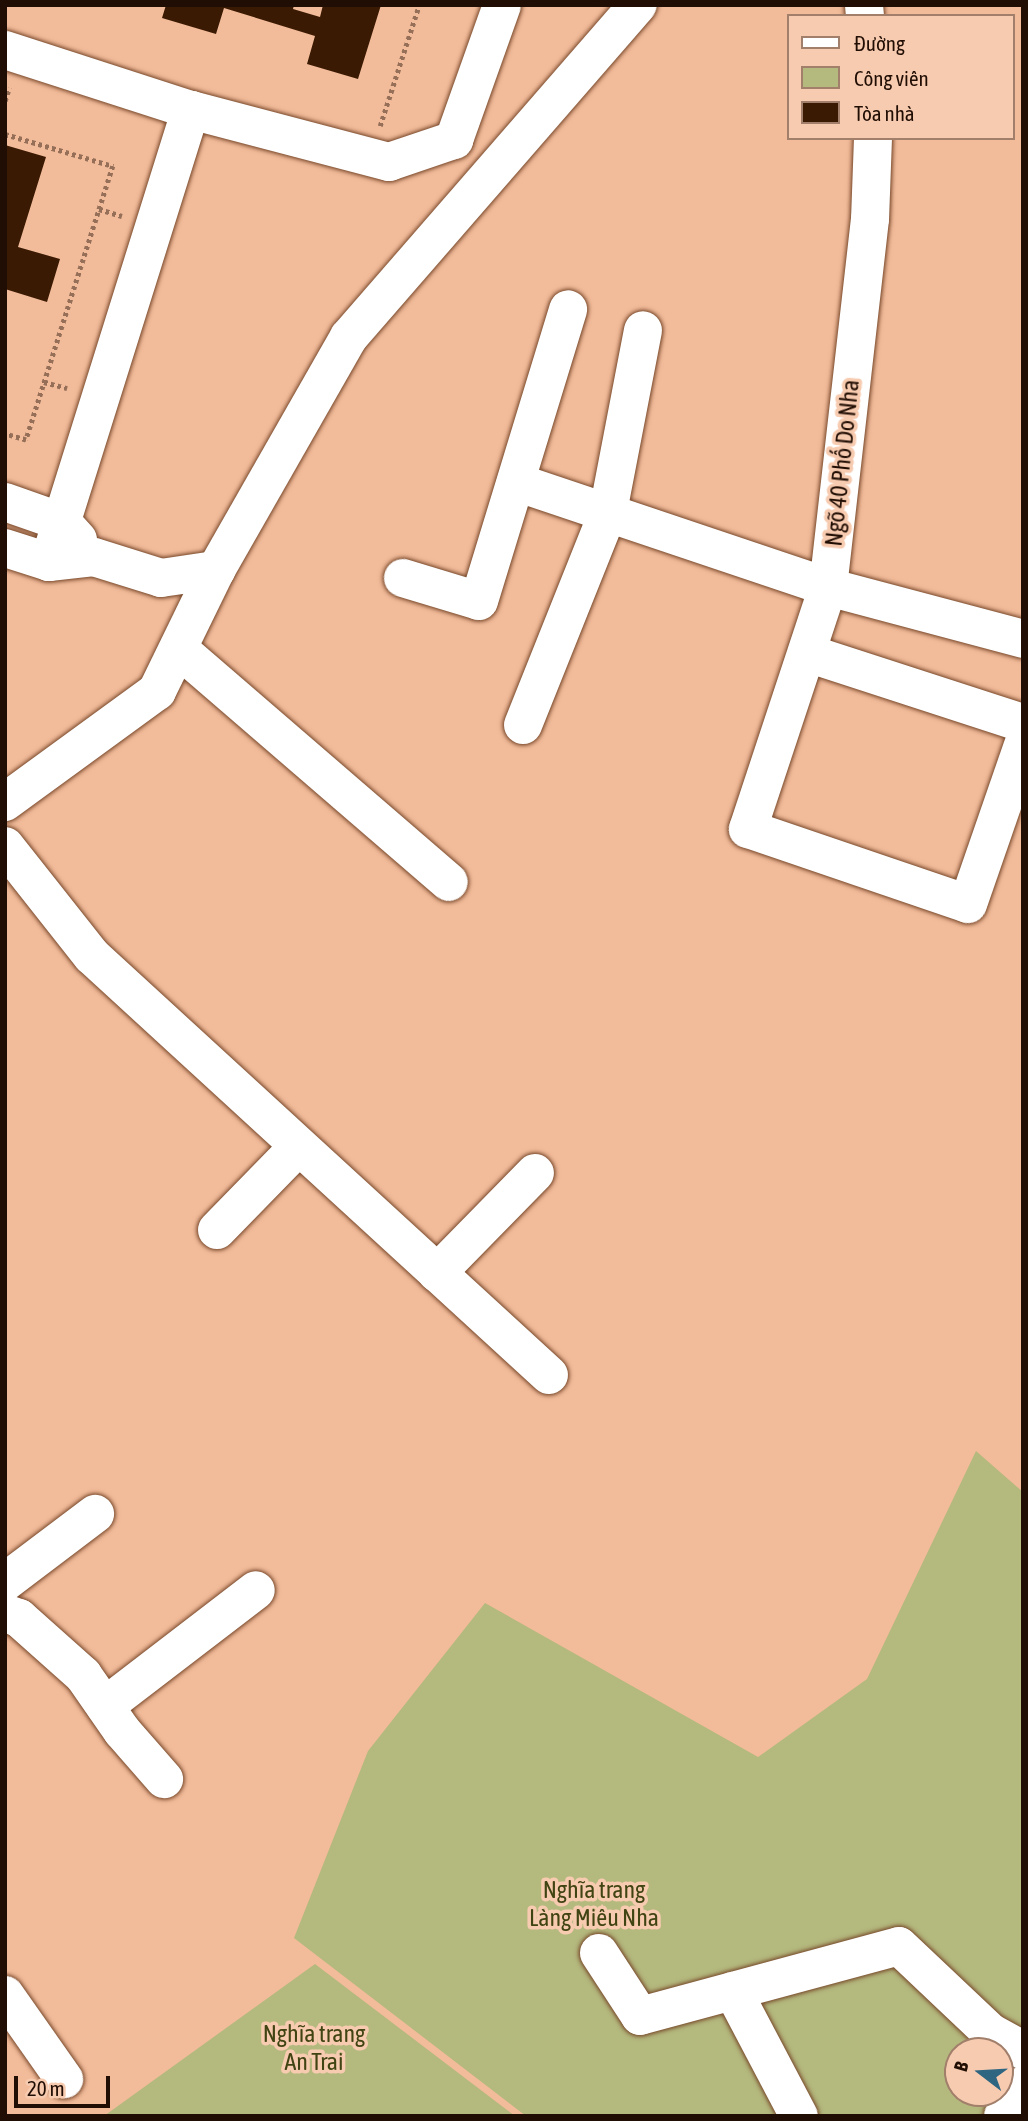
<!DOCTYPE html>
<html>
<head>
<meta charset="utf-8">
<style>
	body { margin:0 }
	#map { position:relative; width:1028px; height:2121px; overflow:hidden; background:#f2bb9a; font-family:"Asap Condensed",sans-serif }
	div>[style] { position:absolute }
	.green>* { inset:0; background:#b4b97e }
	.building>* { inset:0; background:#3b1a03 }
	.path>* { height:4.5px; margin-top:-2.25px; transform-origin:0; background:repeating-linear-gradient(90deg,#966f58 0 3.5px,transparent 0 7px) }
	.roads { filter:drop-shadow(0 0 2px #77482a) drop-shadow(0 0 2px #77482a) }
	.minor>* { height:38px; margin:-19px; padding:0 19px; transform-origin:19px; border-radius:19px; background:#fff }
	span { translate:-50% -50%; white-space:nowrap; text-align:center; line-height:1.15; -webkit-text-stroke:7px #f7cbb0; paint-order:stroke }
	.street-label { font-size:24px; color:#200d03 }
	.park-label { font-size:24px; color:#404312 }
	.frame { position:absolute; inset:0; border:7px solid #200d03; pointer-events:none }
	.legend { position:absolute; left:787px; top:14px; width:228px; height:126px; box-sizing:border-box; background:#f7cbb0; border:2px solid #a17f6b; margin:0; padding:9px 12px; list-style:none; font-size:21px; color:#200d03 }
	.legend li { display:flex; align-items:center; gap:14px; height:35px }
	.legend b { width:35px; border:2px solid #a17f6b }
	.north { position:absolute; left:944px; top:2037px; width:70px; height:70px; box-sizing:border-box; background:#f7cbb0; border:2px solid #a17f6b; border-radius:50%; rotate:287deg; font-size:19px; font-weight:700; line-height:28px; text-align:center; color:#200d03 }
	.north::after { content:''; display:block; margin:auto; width:24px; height:32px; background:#2e6580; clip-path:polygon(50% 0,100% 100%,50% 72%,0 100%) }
	.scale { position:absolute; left:14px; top:2076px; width:96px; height:32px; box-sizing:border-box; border:4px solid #200d03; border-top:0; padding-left:9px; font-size:21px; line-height:24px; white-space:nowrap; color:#200d03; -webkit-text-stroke:5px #f7cbb0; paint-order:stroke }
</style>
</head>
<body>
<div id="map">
	<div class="green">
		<i style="clip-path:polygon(evenodd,976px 1451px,1023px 1492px,1023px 2116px,526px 2116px,294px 1938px,368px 1751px,485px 1603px,758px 1757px,867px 1679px,976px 1451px,958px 2051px,1000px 2051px,1000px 2093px,958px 2093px,958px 2051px)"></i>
		<i style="clip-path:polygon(315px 1964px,515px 2116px,104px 2116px)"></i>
	</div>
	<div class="building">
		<i style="clip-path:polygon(166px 5px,294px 5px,293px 9px,320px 17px,323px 5px,381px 5px,358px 79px,307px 64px,315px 36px,224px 8px,216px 34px,162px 18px)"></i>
		<i style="clip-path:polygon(5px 145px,46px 157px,18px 247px,60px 259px,47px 302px,5px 289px)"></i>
	</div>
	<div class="path">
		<i style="left:5px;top:101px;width:14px;rotate:-73deg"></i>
		<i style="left:380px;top:126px;width:127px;rotate:-72.1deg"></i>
		<i style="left:5px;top:134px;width:113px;rotate:16.5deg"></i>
		<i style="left:113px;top:166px;width:287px;rotate:107.6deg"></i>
		<i style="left:26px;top:440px;width:22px;rotate:-164deg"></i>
		<i style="left:99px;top:209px;width:24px;rotate:17deg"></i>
		<i style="left:44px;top:382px;width:24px;rotate:15deg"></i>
	</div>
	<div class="roads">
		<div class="minor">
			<i style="left:864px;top:5px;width:11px;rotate:85deg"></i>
			<i style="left:5px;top:50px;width:195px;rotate:17.9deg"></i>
			<i style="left:191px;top:110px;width:205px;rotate:14.7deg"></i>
			<i style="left:389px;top:162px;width:69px;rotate:-18.7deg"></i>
			<i style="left:454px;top:140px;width:143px;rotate:-70.4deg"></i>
			<i style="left:873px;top:138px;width:81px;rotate:92.1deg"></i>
			<i style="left:870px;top:219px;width:370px;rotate:96.5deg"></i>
			<i style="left:828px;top:587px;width:255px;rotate:108.3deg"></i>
			<i style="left:748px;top:829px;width:232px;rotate:18.8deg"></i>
			<i style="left:968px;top:904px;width:168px;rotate:-70.9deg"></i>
			<i style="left:516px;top:482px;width:329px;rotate:18.6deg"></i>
			<i style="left:828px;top:587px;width:202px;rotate:14.9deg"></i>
			<i style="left:5px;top:502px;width:60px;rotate:19.3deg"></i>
			<i style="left:62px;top:522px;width:24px;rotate:48deg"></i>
			<i style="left:5px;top:548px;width:46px;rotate:17.7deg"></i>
			<i style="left:49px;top:562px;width:45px;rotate:-6.3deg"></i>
			<i style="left:94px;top:557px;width:70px;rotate:17.4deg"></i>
			<i style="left:161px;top:578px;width:56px;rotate:-8.3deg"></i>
			<i style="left:49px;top:562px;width:474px;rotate:-72.6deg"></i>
			<i style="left:403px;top:578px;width:79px;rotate:16.8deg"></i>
			<i style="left:479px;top:601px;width:305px;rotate:-73deg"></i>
			<i style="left:180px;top:650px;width:355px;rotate:40.8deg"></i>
			<i style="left:807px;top:653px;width:227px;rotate:18deg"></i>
			<i style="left:523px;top:725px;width:229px;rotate:-68.2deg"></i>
			<i style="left:608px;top:512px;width:185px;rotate:-79.1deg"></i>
			<i style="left:5px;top:802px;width:188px;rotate:-36.1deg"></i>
			<i style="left:157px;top:691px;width:135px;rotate:-64deg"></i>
			<i style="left:216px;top:570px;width:268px;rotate:-60.3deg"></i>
			<i style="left:349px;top:337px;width:440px;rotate:-49deg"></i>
			<i style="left:5px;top:846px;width:140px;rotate:51.7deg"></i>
			<i style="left:92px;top:956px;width:620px;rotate:42.52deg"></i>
			<i style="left:217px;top:1230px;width:117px;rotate:-45.7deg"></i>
			<i style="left:437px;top:1273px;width:140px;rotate:-45.6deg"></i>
			<i style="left:5px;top:1582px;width:113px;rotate:-37.1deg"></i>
			<i style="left:5px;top:1613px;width:15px;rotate:20deg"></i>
			<i style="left:19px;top:1618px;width:86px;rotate:41.7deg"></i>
			<i style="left:83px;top:1675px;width:68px;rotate:55.1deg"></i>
			<i style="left:122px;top:1731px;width:64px;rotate:48.8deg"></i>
			<i style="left:105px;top:1706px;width:190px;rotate:-37.5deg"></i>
			<i style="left:599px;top:1953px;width:75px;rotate:56.9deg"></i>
			<i style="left:640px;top:2016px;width:268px;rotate:-15.1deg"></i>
			<i style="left:899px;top:1946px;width:125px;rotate:43.4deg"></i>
			<i style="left:990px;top:2032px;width:38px;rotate:29deg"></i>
			<i style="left:733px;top:1991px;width:141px;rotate:62.2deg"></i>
			<i style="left:5px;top:1995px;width:103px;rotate:54.9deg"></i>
			<i style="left:1003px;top:2116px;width:37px;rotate:-57deg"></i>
		</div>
	</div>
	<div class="street-label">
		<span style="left:842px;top:463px;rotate:-84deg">Ngõ 40 Phố Do Nha</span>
	</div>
	<div class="park-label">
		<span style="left:594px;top:1904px">Nghĩa trang<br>Làng Miêu Nha</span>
		<span style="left:314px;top:2048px">Nghĩa trang<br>An Trai</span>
	</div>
	<div class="frame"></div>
	<ul class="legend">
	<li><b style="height:9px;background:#fff"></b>Đường</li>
	<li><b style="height:19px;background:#b4b97e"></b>Công viên</li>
	<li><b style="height:19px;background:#3b1a03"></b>Tòa nhà</li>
	</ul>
	<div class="north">B</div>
	<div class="scale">20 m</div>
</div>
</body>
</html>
